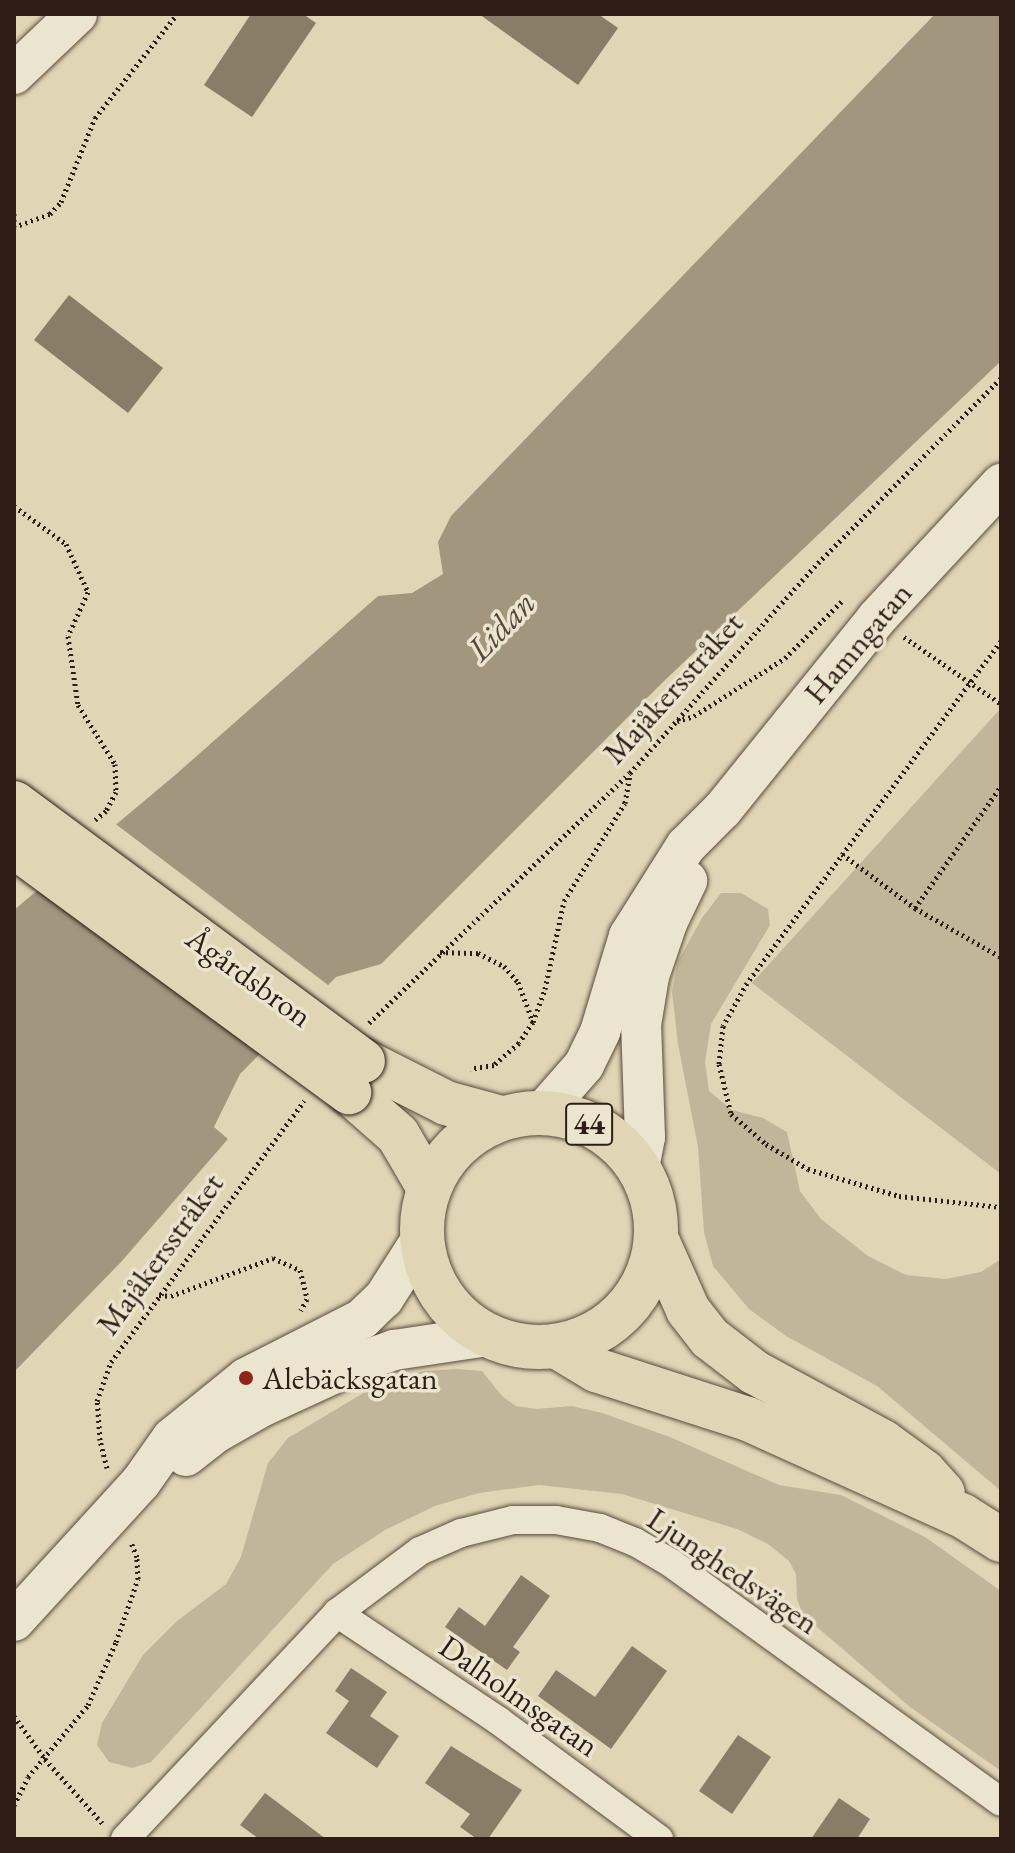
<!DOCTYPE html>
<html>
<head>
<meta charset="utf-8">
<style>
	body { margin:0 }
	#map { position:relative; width:1015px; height:1853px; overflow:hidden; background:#e0d5b5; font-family:"EB Garamond",serif }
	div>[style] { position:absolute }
	.green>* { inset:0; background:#c2b69a }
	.water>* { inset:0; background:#a3967f }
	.pier>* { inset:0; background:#e0d5b5 }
	.building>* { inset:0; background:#8a7d68 }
	.path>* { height:5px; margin-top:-2.5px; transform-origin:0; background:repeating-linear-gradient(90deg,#2d1d15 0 2px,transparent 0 6px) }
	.roads { filter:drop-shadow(0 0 2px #5a4b3d) drop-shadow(0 0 2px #5a4b3d) }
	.street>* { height:28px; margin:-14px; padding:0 14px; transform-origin:14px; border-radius:14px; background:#ebe4cf }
	.secondary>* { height:40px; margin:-20px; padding:0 20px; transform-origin:20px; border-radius:20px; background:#ebe4cf }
	.primary>* { height:44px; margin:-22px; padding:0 22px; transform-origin:22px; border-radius:22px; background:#e0d5b5 }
	.primary>.ring { margin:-22px; padding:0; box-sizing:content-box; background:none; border:44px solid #e0d5b5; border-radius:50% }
	.bridges { filter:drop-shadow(0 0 2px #2d1d15) drop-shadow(0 0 2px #2d1d15) }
	.primary-bridge>* { height:44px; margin:-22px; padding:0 22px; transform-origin:22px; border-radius:22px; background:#e0d5b5 }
	.dots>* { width:22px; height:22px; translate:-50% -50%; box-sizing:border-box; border:4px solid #ebe4cf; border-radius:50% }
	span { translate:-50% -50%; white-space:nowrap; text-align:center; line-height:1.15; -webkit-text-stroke:7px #ebe4cf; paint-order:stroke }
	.shield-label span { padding:2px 6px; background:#ebe4cf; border:2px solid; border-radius:6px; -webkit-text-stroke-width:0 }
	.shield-label { font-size:30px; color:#2d1d15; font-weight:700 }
	.street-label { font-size:32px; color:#2d1d15 }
	.poi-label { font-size:32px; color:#2d1d15 }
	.left { translate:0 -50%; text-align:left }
	.water-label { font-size:34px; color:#56473a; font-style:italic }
	.frame { position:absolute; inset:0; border:16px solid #2d1d15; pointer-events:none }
</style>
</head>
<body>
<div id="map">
	<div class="green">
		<i style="clip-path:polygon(1001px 708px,1001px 1174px,752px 983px)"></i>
		<i style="clip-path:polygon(721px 893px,741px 893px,768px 909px,770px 925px,711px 1024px,705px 1062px,709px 1091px,732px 1110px,763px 1118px,787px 1132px,800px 1191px,821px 1219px,868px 1256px,906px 1275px,946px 1279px,981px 1272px,1001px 1259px,1001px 1491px,877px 1386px,786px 1336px,749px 1309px,713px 1266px,704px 1232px,698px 1147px,678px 1044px,672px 992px,678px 961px,702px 918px)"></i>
		<i style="clip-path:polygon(457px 1369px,482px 1371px,502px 1396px,516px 1406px,536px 1409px,572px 1406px,602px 1413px,670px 1437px,779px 1485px,841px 1495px,925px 1537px,1001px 1591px,1001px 1771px,910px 1707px,803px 1615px,797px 1599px,796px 1574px,789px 1561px,768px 1544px,737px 1529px,622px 1494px,539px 1485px,479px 1493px,435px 1506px,385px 1530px,333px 1564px,151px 1762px,132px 1768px,109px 1762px,97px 1745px,102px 1723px,143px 1655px,177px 1621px,226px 1584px,241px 1557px,268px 1463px,288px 1438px,382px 1382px,424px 1371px)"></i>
	</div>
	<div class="water">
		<i style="clip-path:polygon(935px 14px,1001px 14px,1001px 361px,662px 683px,381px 964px,336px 977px,240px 1074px,214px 1127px,228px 1139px,121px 1262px,14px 1372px,14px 910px,174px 776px,378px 596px,412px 593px,443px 574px,438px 542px,451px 516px)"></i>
	</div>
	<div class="pier">
		<i style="clip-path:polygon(113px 822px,332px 988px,263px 1056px,37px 885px)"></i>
	</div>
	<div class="building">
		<i style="clip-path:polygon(251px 14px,303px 14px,316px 23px,252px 117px,204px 85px)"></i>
		<i style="clip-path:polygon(479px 14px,598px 14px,618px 28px,578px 85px)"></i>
		<i style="clip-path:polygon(69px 295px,163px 368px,128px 413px,34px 340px)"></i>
		<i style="clip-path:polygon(521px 1575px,550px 1596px,513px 1647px,520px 1652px,507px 1670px,445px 1627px,459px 1607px,485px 1626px)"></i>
		<i style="clip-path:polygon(632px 1646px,667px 1671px,611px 1749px,538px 1696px,556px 1670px,595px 1697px)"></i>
		<i style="clip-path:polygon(351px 1668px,387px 1692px,370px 1716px,399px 1736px,377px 1768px,326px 1733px,349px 1701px,335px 1691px)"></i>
		<i style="clip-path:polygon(738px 1735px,771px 1757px,732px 1814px,699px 1791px)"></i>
		<i style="clip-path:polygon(451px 1746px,522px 1790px,488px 1839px,477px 1839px,460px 1827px,470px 1814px,425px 1783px)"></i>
		<i style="clip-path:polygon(265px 1793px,326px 1839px,259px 1839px,240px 1825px)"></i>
		<i style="clip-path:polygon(839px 1798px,870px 1819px,857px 1839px,811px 1839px)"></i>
	</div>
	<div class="path">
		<i style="left:14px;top:213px;width:14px;rotate:90deg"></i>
		<i style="left:14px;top:227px;width:38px;rotate:-20deg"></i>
		<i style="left:50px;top:214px;width:16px;rotate:-47deg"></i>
		<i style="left:61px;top:202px;width:91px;rotate:-68deg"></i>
		<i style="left:95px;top:118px;width:132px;rotate:-51.7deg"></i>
		<i style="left:14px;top:506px;width:64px;rotate:36.2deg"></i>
		<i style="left:66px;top:544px;width:53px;rotate:65.4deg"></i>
		<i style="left:88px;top:592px;width:48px;rotate:114.4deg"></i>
		<i style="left:68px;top:636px;width:70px;rotate:81.8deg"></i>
		<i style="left:78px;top:705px;width:70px;rotate:57.9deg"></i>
		<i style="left:115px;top:764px;width:28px;rotate:88deg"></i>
		<i style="left:116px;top:792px;width:21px;rotate:118deg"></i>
		<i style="left:106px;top:811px;width:14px;rotate:141deg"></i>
		<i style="left:904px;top:637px;width:118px;rotate:34.6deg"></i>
		<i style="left:1001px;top:641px;width:426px;rotate:126.6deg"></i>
		<i style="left:747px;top:983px;width:49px;rotate:119.2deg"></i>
		<i style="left:723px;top:1026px;width:38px;rotate:96deg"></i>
		<i style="left:719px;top:1064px;width:51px;rotate:76.5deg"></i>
		<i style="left:731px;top:1114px;width:46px;rotate:40.6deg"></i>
		<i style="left:766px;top:1144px;width:49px;rotate:30.8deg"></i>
		<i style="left:808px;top:1169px;width:95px;rotate:16.5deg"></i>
		<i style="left:899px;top:1196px;width:103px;rotate:6.2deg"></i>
		<i style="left:677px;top:721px;width:18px;rotate:-16deg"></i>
		<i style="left:694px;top:716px;width:108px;rotate:-32.5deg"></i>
		<i style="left:785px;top:658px;width:81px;rotate:-45deg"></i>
		<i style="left:842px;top:854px;width:91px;rotate:36.5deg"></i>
		<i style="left:915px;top:908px;width:99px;rotate:29.7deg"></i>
		<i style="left:915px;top:908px;width:149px;rotate:-54.8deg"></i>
		<i style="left:440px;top:952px;width:38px;rotate:2deg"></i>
		<i style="left:478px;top:953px;width:29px;rotate:27deg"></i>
		<i style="left:504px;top:966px;width:21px;rotate:49deg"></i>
		<i style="left:518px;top:982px;width:43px;rotate:69.4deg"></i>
		<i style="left:533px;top:1022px;width:25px;rotate:124deg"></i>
		<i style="left:519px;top:1043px;width:33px;rotate:139deg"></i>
		<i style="left:494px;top:1065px;width:24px;rotate:171deg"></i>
		<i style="left:533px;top:1022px;width:35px;rotate:-70deg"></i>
		<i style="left:545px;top:989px;width:90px;rotate:-77.8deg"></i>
		<i style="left:564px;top:901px;width:115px;rotate:-58.1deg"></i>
		<i style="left:625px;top:803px;width:29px;rotate:-80deg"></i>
		<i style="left:369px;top:1023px;width:361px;rotate:-43.8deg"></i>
		<i style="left:630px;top:773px;width:282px;rotate:-48.2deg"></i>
		<i style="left:818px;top:563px;width:260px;rotate:-45.3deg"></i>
		<i style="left:159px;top:1295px;width:12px;rotate:5deg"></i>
		<i style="left:171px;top:1296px;width:109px;rotate:-20.4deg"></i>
		<i style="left:273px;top:1258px;width:30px;rotate:24deg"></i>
		<i style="left:300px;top:1270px;width:30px;rotate:76deg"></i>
		<i style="left:307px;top:1299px;width:13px;rotate:119deg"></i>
		<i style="left:107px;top:1468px;width:29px;rotate:-104deg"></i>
		<i style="left:100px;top:1440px;width:39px;rotate:-94deg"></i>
		<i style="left:97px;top:1401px;width:41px;rotate:-70.3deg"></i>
		<i style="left:111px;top:1362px;width:325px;rotate:-53.5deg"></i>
		<i style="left:14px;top:1716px;width:53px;rotate:54.2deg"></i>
		<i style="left:45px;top:1759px;width:86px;rotate:48.3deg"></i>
		<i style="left:14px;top:1805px;width:31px;rotate:-63deg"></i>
		<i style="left:28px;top:1777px;width:94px;rotate:-50.2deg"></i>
		<i style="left:88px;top:1705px;width:69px;rotate:-66deg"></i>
		<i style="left:116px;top:1642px;width:67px;rotate:-70.8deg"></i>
		<i style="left:138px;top:1579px;width:22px;rotate:-93deg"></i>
		<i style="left:137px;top:1557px;width:16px;rotate:-112deg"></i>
	</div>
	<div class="roads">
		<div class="street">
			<i style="left:337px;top:1613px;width:195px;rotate:33.7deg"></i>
			<i style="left:499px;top:1721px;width:199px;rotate:36.4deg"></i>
			<i style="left:125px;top:1839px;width:310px;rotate:-46.8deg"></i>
			<i style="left:337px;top:1613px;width:104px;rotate:-36.8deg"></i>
			<i style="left:420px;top:1551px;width:45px;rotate:-23.7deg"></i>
			<i style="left:461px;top:1533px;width:54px;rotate:-14deg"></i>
			<i style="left:513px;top:1520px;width:43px"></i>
			<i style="left:556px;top:1520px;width:45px;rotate:10.3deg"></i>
			<i style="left:600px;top:1528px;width:38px;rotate:22deg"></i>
			<i style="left:635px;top:1542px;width:42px;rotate:30.3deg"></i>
			<i style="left:671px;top:1563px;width:407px;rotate:35.9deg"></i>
		</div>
		<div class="secondary">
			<i style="left:14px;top:74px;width:87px;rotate:-43.6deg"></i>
			<i style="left:542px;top:1113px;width:64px;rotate:-48.8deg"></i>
			<i style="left:584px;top:1065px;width:37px;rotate:-64deg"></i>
			<i style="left:600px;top:1032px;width:100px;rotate:-73.2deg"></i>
			<i style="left:629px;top:936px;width:107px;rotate:-57.7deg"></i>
			<i style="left:686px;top:846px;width:52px;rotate:-45deg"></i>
			<i style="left:723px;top:809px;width:245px;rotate:-51.1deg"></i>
			<i style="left:877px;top:618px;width:183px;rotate:-47.2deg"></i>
			<i style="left:639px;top:1168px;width:32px;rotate:-79deg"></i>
			<i style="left:645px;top:1137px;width:112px;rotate:-92deg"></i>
			<i style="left:641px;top:1025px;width:50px;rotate:-80.7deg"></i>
			<i style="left:649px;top:976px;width:56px;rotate:-71.2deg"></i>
			<i style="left:667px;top:923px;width:47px;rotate:-64.5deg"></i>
			<i style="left:186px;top:1456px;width:39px;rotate:-38deg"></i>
			<i style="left:217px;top:1432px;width:53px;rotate:-29.5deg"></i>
			<i style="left:263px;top:1406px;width:98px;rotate:-24.7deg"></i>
			<i style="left:352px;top:1365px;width:45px;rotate:-19.7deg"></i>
			<i style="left:394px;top:1350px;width:95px;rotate:-8.5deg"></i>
			<i style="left:14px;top:1621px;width:188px;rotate:-47.6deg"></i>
			<i style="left:141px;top:1482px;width:54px;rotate:-54.8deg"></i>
			<i style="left:172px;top:1438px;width:95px;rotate:-39deg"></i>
			<i style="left:246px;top:1378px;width:130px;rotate:-27deg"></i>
			<i style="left:362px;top:1319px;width:30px;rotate:-44deg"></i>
			<i style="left:384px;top:1298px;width:69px;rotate:-57.5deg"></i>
		</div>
		<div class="primary">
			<i style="left:363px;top:1061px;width:93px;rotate:26.8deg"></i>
			<i style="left:446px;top:1103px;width:57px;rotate:15.3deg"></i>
			<i style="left:349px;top:1092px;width:65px;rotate:41.3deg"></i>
			<i style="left:398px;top:1135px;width:61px;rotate:59.7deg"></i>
			<i class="ring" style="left:422px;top:1113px;width:190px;height:190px"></i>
			<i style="left:656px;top:1238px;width:79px;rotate:66deg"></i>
			<i style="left:688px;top:1310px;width:36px;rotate:52deg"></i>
			<i style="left:710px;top:1338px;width:56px;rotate:37.7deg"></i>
			<i style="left:754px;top:1372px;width:147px;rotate:28.5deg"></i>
			<i style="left:883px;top:1442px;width:51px;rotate:36.2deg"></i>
			<i style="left:924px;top:1472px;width:28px;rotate:48deg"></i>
			<i style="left:556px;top:1346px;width:47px;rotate:31deg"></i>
			<i style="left:596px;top:1370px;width:160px;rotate:17.9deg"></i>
			<i style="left:748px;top:1419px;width:236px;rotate:24.3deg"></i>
			<i style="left:963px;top:1516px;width:45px;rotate:32.3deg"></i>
		</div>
	</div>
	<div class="bridges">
		<div class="primary-bridge">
			<i style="left:14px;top:803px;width:434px;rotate:36.5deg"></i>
			<i style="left:14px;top:846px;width:416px;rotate:36.3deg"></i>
		</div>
	</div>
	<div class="dots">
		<i style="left:246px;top:1378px;background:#8f2418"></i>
	</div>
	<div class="shield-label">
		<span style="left:589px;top:1124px">44</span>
	</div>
	<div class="street-label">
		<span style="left:858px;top:643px;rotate:-50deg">Hamngatan</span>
		<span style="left:673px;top:688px;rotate:-48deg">Majåkersstråket</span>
		<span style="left:249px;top:977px;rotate:36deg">Ågårdsbron</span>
		<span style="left:160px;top:1254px;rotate:-54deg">Majåkersstråket</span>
		<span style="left:733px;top:1571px;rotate:34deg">Ljunghedsvägen</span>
		<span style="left:519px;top:1696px;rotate:35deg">Dalholmsgatan</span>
	</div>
	<div class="poi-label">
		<span class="left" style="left:262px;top:1378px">Alebäcksgatan</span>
	</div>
	<div class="water-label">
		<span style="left:501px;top:626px;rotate:-46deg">Lidan</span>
	</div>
	<div class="frame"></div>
</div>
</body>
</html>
